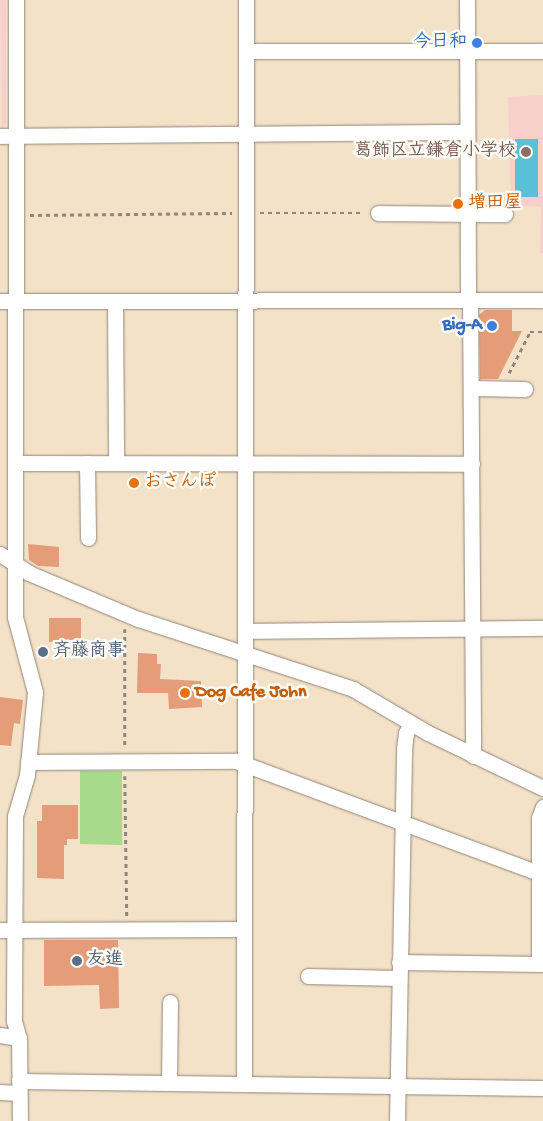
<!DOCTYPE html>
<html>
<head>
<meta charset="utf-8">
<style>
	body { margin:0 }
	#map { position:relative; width:543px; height:1121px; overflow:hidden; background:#f4e2c8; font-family:"Gochi Hand","Klee One",sans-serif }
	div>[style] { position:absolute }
	.built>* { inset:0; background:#f7d0cb }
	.green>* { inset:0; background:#a7db8b }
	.water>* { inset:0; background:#59c0d7 }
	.building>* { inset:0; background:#e49c79 }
	.path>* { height:2.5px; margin-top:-1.25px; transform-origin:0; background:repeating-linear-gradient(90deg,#90867a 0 4px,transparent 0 8px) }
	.roads { filter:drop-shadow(0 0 1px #90867a) drop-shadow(0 0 1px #90867a) }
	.minor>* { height:15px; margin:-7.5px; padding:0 7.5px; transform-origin:7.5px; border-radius:7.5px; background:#fff }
	.dots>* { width:14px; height:14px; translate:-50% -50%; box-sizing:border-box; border:2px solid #fdfcf7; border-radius:50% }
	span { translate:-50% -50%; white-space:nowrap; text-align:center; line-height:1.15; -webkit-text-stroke:5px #fdfcf7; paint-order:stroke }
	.shop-label { font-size:18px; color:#366cbe; font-weight:700 }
	.right { translate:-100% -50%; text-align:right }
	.education-label { font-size:18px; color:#785e54; font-weight:700 }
	.food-label { font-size:18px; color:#c56008; font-weight:700 }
	.left { translate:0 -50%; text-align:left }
	.service-label { font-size:18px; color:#4e5e75; font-weight:700 }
</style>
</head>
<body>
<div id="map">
	<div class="built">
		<i style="clip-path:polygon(0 0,6px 0,6px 123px,2px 128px)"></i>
		<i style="clip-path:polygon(543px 95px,543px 253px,540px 253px,541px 207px,511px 206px,508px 97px)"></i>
	</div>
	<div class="green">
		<i style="clip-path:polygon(80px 771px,122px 771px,122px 845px,80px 844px)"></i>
	</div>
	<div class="water">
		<i style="clip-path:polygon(515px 139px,538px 139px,538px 197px,515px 197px)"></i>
	</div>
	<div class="building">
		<i style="clip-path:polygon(485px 310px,512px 310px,512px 331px,522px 331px,498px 379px,480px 379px,479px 315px)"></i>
		<i style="clip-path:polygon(28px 544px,59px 547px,59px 567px,38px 566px,29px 560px)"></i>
		<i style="clip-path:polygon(49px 618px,81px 618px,81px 642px,49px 642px)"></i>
		<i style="clip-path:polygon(138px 653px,157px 654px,157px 664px,161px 664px,160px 679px,201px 681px,202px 707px,169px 709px,168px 693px,137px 693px)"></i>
		<i style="clip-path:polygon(0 697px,23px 700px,20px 724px,14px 723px,11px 746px,0 745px)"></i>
		<i style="clip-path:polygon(42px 805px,78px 805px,78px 839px,67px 839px,67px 845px,64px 845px,64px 879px,37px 878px,37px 821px,42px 821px)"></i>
		<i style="clip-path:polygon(44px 940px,118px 940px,119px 1008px,100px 1009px,99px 985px,44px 986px)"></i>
	</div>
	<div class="path">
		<i style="left:260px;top:213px;width:104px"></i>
		<i style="left:30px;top:215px;width:202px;rotate:-0.6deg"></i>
		<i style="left:509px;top:373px;width:46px;rotate:-62.9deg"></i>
		<i style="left:530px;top:332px;width:13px"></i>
		<i style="left:125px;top:629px;width:119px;rotate:90deg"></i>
		<i style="left:125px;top:776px;width:140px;rotate:89.2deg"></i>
	</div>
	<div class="roads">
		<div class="minor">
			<i style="left:16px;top:0;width:617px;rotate:90.09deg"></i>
			<i style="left:15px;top:617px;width:78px;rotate:75.1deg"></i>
			<i style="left:35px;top:692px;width:83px;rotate:95.5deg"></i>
			<i style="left:27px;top:775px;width:43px;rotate:106.3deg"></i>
			<i style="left:15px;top:816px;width:205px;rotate:90.3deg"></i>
			<i style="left:14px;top:1021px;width:18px;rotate:74deg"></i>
			<i style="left:19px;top:1038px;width:83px;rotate:89.3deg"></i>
			<i style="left:467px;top:0;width:300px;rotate:89.8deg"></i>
			<i style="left:246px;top:51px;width:297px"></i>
			<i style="left:0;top:136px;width:467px;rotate:-0.5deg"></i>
			<i style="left:378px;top:213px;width:127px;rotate:0.5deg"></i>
			<i style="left:470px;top:300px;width:456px;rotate:89.6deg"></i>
			<i style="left:0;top:301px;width:543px;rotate:-0.11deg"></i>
			<i style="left:115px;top:301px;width:162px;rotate:89.6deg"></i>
			<i style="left:471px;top:388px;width:54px;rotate:1.1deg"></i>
			<i style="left:16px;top:463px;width:456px;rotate:0.1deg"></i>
			<i style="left:87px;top:463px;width:75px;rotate:89.2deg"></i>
			<i style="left:0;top:554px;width:35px;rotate:33deg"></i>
			<i style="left:29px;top:573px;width:118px;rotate:22.9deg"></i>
			<i style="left:138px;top:619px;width:226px;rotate:18deg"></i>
			<i style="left:353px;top:689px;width:87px;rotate:30.4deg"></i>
			<i style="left:428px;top:733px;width:127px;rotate:25.6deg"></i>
			<i style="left:245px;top:631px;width:298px;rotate:-0.6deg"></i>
			<i style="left:28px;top:762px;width:208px;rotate:-0.3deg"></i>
			<i style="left:236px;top:761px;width:323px;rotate:20.3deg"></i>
			<i style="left:0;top:930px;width:244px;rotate:-0.2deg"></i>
			<i style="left:399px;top:962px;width:144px;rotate:0.8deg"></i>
			<i style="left:539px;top:964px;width:146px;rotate:-90deg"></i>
			<i style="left:539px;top:818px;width:12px;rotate:-70deg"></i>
			<i style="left:308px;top:976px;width:90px;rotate:1.3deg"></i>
			<i style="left:0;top:1035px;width:19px;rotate:9deg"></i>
			<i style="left:19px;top:1081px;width:524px;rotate:0.77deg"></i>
			<i style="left:169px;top:1083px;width:81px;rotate:-89.3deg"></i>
			<i style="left:244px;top:1084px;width:1084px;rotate:-89.89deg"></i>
			<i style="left:0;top:1092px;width:19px;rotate:3deg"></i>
			<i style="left:397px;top:1121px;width:372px;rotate:-88.9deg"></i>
			<i style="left:404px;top:749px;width:16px;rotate:-83deg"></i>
			<i style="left:406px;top:733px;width:10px;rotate:-61deg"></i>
		</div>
	</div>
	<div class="dots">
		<i style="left:477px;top:43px;background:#3f7fe0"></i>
		<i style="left:526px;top:152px;background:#8d6e63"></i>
		<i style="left:458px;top:204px;background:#e8710a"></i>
		<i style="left:492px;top:326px;background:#3f7fe0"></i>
		<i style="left:134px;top:483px;background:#e8710a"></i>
		<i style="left:43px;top:652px;background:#5c6f8a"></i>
		<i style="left:185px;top:693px;background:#e8710a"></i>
		<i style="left:77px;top:961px;background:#5c6f8a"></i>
	</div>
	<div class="shop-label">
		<span class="right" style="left:467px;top:43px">今日和</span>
		<span class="right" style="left:482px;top:326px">Big-A</span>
	</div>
	<div class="education-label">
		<span class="right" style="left:516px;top:152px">葛飾区立鎌倉小学校</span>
	</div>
	<div class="food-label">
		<span class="left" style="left:468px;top:204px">増田屋</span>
		<span class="left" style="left:144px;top:483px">おさんぽ</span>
		<span class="left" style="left:195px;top:693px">Dog Cafe John</span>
	</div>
	<div class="service-label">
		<span class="left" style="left:53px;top:652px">斉藤商事</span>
		<span class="left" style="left:87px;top:961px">友進</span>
	</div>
</div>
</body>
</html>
